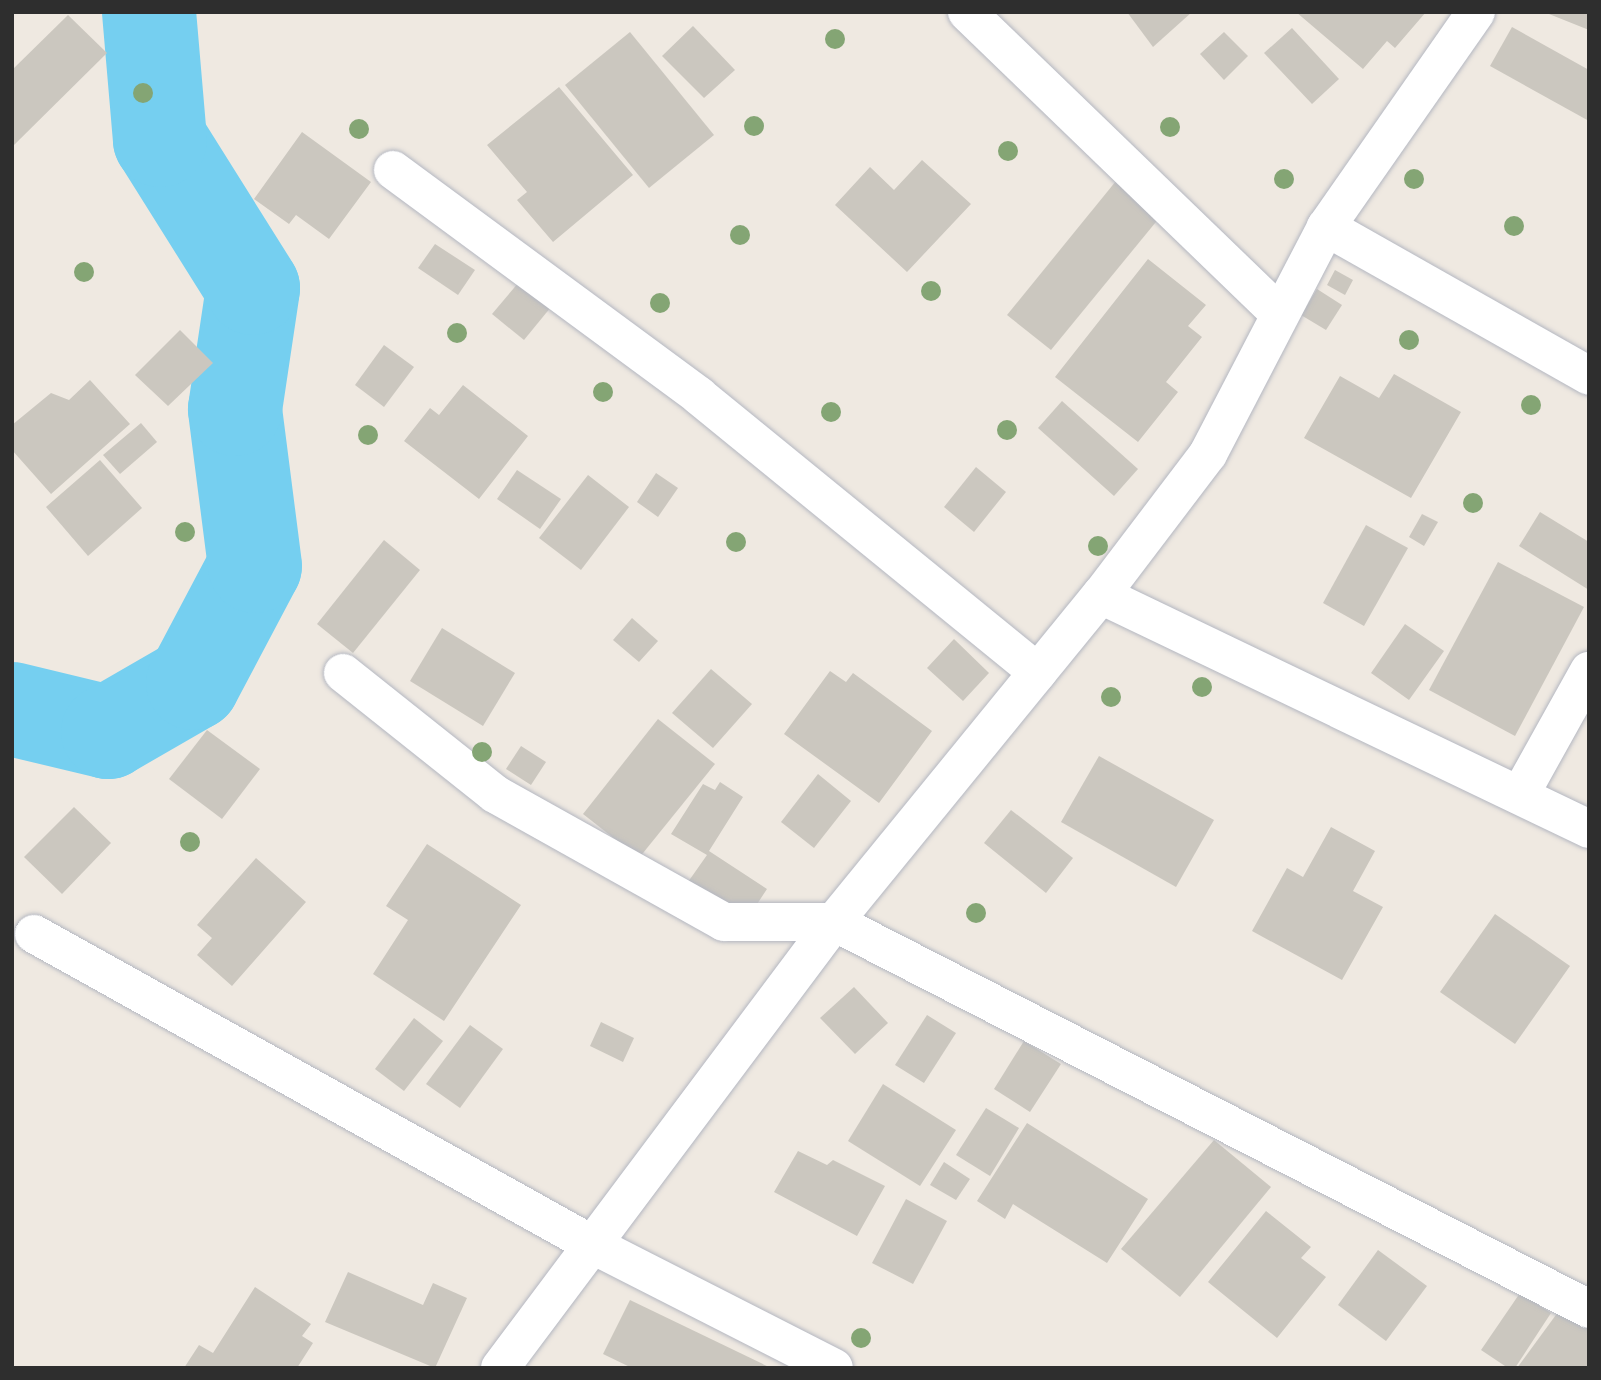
<!DOCTYPE html>
<html>
<head>
<meta charset="utf-8">
<style>
	body { margin:0 }
	#map { position:relative; width:1601px; height:1380px; overflow:hidden; background:#efe9e1; font-family:"Source Sans 3",sans-serif }
	div>[style] { position:absolute }
	.river>* { height:94px; margin:-47px; padding:0 47px; transform-origin:47px; border-radius:47px; background:#75cff0 }
	.building>* { inset:0; background:#cbc7bf }
	.roads { filter:drop-shadow(0 0 2px #b4b7c1) drop-shadow(0 0 2px #b4b7c1) }
	.street>* { height:38px; margin:-19px; padding:0 19px; transform-origin:19px; border-radius:19px; background:#fff }
	.trees>* { width:20px; height:20px; margin:-10px; border-radius:50%; background:#84a574 }
	span { translate:-50% -50%; white-space:nowrap; text-align:center; line-height:1.15; -webkit-text-stroke:7px #fff; paint-order:stroke }
	.frame { position:absolute; inset:0; border:14px solid #2e2e2e; pointer-events:none }
</style>
</head>
<body>
<div id="map">
	<div class="river">
		<i style="left:12px;top:709px;width:99px;rotate:13.5deg"></i>
		<i style="left:108px;top:732px;width:98px;rotate:-30deg"></i>
		<i style="left:193px;top:683px;width:132px;rotate:-62.1deg"></i>
		<i style="left:255px;top:566px;width:158px;rotate:-97.3deg"></i>
		<i style="left:235px;top:409px;width:122px;rotate:-81.5deg"></i>
		<i style="left:253px;top:288px;width:175px;rotate:-122.1deg"></i>
		<i style="left:160px;top:140px;width:128px;rotate:-94.9deg"></i>
	</div>
	<div class="building">
		<i style="clip-path:polygon(1127px 12px,1192px 12px,1153px 47px)"></i>
		<i style="clip-path:polygon(1296px 12px,1426px 12px,1395px 48px,1387px 41px,1363px 69px)"></i>
		<i style="clip-path:polygon(1544px 12px,1589px 12px,1589px 30px)"></i>
		<i style="clip-path:polygon(68px 15px,107px 53px,12px 147px,12px 70px)"></i>
		<i style="clip-path:polygon(693px 26px,735px 70px,704px 98px,662px 56px)"></i>
		<i style="clip-path:polygon(1512px 27px,1589px 70px,1589px 121px,1490px 66px)"></i>
		<i style="clip-path:polygon(1292px 28px,1339px 79px,1312px 104px,1264px 53px)"></i>
		<i style="clip-path:polygon(630px 32px,714px 135px,649px 188px,565px 85px)"></i>
		<i style="clip-path:polygon(1224px 32px,1248px 56px,1224px 80px,1200px 54px)"></i>
		<i style="clip-path:polygon(559px 87px,633px 175px,553px 242px,517px 200px,527px 192px,487px 145px)"></i>
		<i style="clip-path:polygon(302px 132px,371px 182px,329px 239px,296px 215px,289px 224px,254px 199px)"></i>
		<i style="clip-path:polygon(922px 160px,971px 204px,907px 272px,835px 205px,870px 167px,894px 190px)"></i>
		<i style="clip-path:polygon(1116px 181px,1160px 217px,1051px 350px,1007px 315px)"></i>
		<i style="clip-path:polygon(435px 244px,475px 270px,458px 295px,418px 268px)"></i>
		<i style="clip-path:polygon(1148px 259px,1206px 305px,1188px 326px,1202px 337px,1166px 382px,1178px 392px,1138px 442px,1055px 377px)"></i>
		<i style="clip-path:polygon(1335px 270px,1353px 280px,1345px 295px,1327px 285px)"></i>
		<i style="clip-path:polygon(519px 282px,551px 307px,524px 340px,492px 314px)"></i>
		<i style="clip-path:polygon(1317px 289px,1342px 305px,1326px 330px,1301px 315px)"></i>
		<i style="clip-path:polygon(180px 330px,213px 363px,168px 406px,135px 375px)"></i>
		<i style="clip-path:polygon(384px 345px,414px 367px,384px 407px,355px 385px)"></i>
		<i style="clip-path:polygon(1394px 374px,1461px 412px,1411px 498px,1304px 438px,1340px 376px,1379px 398px)"></i>
		<i style="clip-path:polygon(90px 380px,130px 424px,51px 494px,12px 450px,12px 425px,51px 393px,69px 400px)"></i>
		<i style="clip-path:polygon(463px 385px,528px 436px,479px 499px,404px 441px,430px 408px,439px 415px)"></i>
		<i style="clip-path:polygon(1062px 401px,1138px 469px,1114px 496px,1038px 428px)"></i>
		<i style="clip-path:polygon(141px 423px,157px 442px,120px 474px,103px 455px)"></i>
		<i style="clip-path:polygon(100px 460px,142px 508px,88px 556px,46px 507px)"></i>
		<i style="clip-path:polygon(976px 467px,1006px 492px,974px 532px,944px 507px)"></i>
		<i style="clip-path:polygon(517px 470px,561px 499px,540px 529px,497px 499px)"></i>
		<i style="clip-path:polygon(656px 473px,678px 488px,658px 517px,637px 502px)"></i>
		<i style="clip-path:polygon(588px 475px,629px 507px,581px 570px,539px 538px)"></i>
		<i style="clip-path:polygon(1540px 512px,1589px 542px,1589px 590px,1519px 546px)"></i>
		<i style="clip-path:polygon(1422px 514px,1438px 522px,1424px 546px,1409px 537px)"></i>
		<i style="clip-path:polygon(1366px 525px,1408px 548px,1364px 626px,1323px 603px)"></i>
		<i style="clip-path:polygon(384px 540px,420px 570px,353px 653px,317px 624px)"></i>
		<i style="clip-path:polygon(1498px 562px,1584px 607px,1515px 736px,1429px 690px)"></i>
		<i style="clip-path:polygon(632px 618px,658px 641px,639px 662px,613px 640px)"></i>
		<i style="clip-path:polygon(1405px 624px,1444px 651px,1409px 700px,1371px 673px)"></i>
		<i style="clip-path:polygon(442px 628px,515px 673px,483px 726px,410px 681px)"></i>
		<i style="clip-path:polygon(954px 639px,989px 673px,963px 701px,927px 668px)"></i>
		<i style="clip-path:polygon(711px 669px,752px 704px,713px 748px,672px 713px)"></i>
		<i style="clip-path:polygon(830px 671px,846px 682px,853px 673px,932px 731px,879px 803px,784px 734px)"></i>
		<i style="clip-path:polygon(658px 719px,715px 764px,639px 858px,583px 814px)"></i>
		<i style="clip-path:polygon(207px 730px,260px 769px,222px 819px,169px 779px)"></i>
		<i style="clip-path:polygon(521px 746px,546px 762px,531px 785px,506px 769px)"></i>
		<i style="clip-path:polygon(1099px 756px,1214px 820px,1176px 887px,1061px 822px)"></i>
		<i style="clip-path:polygon(818px 774px,851px 801px,814px 848px,781px 822px)"></i>
		<i style="clip-path:polygon(720px 782px,743px 797px,709px 851px,767px 889px,746px 921px,688px 882px,707px 855px,671px 834px,703px 784px,715px 790px)"></i>
		<i style="clip-path:polygon(74px 807px,111px 843px,62px 894px,24px 857px)"></i>
		<i style="clip-path:polygon(1011px 810px,1073px 858px,1046px 893px,984px 843px)"></i>
		<i style="clip-path:polygon(1331px 827px,1375px 851px,1353px 891px,1383px 907px,1342px 980px,1252px 931px,1287px 868px,1303px 877px)"></i>
		<i style="clip-path:polygon(427px 844px,521px 905px,444px 1021px,373px 974px,408px 920px,386px 906px)"></i>
		<i style="clip-path:polygon(256px 858px,306px 902px,232px 986px,197px 955px,212px 938px,197px 925px)"></i>
		<i style="clip-path:polygon(1495px 914px,1570px 966px,1515px 1044px,1440px 992px)"></i>
		<i style="clip-path:polygon(854px 987px,888px 1023px,855px 1054px,820px 1018px)"></i>
		<i style="clip-path:polygon(927px 1015px,956px 1033px,924px 1083px,895px 1065px)"></i>
		<i style="clip-path:polygon(414px 1018px,443px 1041px,404px 1091px,375px 1069px)"></i>
		<i style="clip-path:polygon(601px 1022px,634px 1038px,623px 1062px,590px 1046px)"></i>
		<i style="clip-path:polygon(470px 1025px,503px 1049px,460px 1108px,426px 1084px)"></i>
		<i style="clip-path:polygon(1024px 1041px,1061px 1064px,1030px 1112px,994px 1089px)"></i>
		<i style="clip-path:polygon(883px 1084px,956px 1130px,920px 1186px,848px 1141px)"></i>
		<i style="clip-path:polygon(986px 1108px,1019px 1128px,990px 1176px,956px 1155px)"></i>
		<i style="clip-path:polygon(1027px 1123px,1148px 1199px,1107px 1263px,1013px 1204px,1005px 1219px,977px 1201px)"></i>
		<i style="clip-path:polygon(1214px 1140px,1271px 1187px,1180px 1297px,1121px 1249px)"></i>
		<i style="clip-path:polygon(798px 1151px,827px 1165px,833px 1160px,885px 1186px,857px 1236px,774px 1192px)"></i>
		<i style="clip-path:polygon(944px 1162px,970px 1179px,956px 1200px,930px 1185px)"></i>
		<i style="clip-path:polygon(906px 1199px,947px 1221px,913px 1284px,872px 1263px)"></i>
		<i style="clip-path:polygon(1266px 1211px,1311px 1247px,1301px 1258px,1326px 1277px,1277px 1338px,1208px 1282px)"></i>
		<i style="clip-path:polygon(1378px 1250px,1427px 1286px,1386px 1341px,1338px 1305px)"></i>
		<i style="clip-path:polygon(348px 1272px,423px 1305px,433px 1283px,467px 1298px,435px 1368px,325px 1322px)"></i>
		<i style="clip-path:polygon(255px 1287px,311px 1324px,302px 1336px,313px 1343px,297px 1368px,184px 1368px,199px 1345px,213px 1353px)"></i>
		<i style="clip-path:polygon(1520px 1293px,1551px 1313px,1515px 1368px,1508px 1368px,1481px 1350px)"></i>
		<i style="clip-path:polygon(630px 1300px,771px 1368px,632px 1368px,603px 1354px)"></i>
		<i style="clip-path:polygon(1561px 1308px,1589px 1328px,1589px 1368px,1517px 1368px)"></i>
	</div>
	<div class="roads">
		<div class="street">
			<i style="left:967px;top:12px;width:432px;rotate:44deg"></i>
			<i style="left:393px;top:170px;width:380px;rotate:36.4deg"></i>
			<i style="left:699px;top:396px;width:437px;rotate:39.2deg"></i>
			<i style="left:1326px;top:227px;width:302px;rotate:29.5deg"></i>
			<i style="left:1101px;top:595px;width:541px;rotate:25.62deg"></i>
			<i style="left:343px;top:673px;width:194px;rotate:38.5deg"></i>
			<i style="left:495px;top:794px;width:262px;rotate:29.2deg"></i>
			<i style="left:724px;top:922px;width:110px"></i>
			<i style="left:834px;top:922px;width:848px;rotate:27.14deg"></i>
			<i style="left:1521px;top:793px;width:140px;rotate:-60.9deg"></i>
			<i style="left:34px;top:934px;width:642px;rotate:29.08deg"></i>
			<i style="left:595px;top:1246px;width:268px;rotate:27deg"></i>
			<i style="left:500px;top:1368px;width:557px;rotate:-53.17deg"></i>
			<i style="left:834px;top:922px;width:422px;rotate:-50.8deg"></i>
			<i style="left:1101px;top:595px;width:177px;rotate:-52.8deg"></i>
			<i style="left:1208px;top:454px;width:256px;rotate:-62.5deg"></i>
			<i style="left:1326px;top:227px;width:262px;rotate:-55.1deg"></i>
		</div>
	</div>
	<div class="trees">
		<i style="left:835px;top:39px"></i>
		<i style="left:143px;top:93px"></i>
		<i style="left:754px;top:126px"></i>
		<i style="left:1170px;top:127px"></i>
		<i style="left:359px;top:129px"></i>
		<i style="left:1008px;top:151px"></i>
		<i style="left:1284px;top:179px"></i>
		<i style="left:1414px;top:179px"></i>
		<i style="left:1514px;top:226px"></i>
		<i style="left:740px;top:235px"></i>
		<i style="left:84px;top:272px"></i>
		<i style="left:931px;top:291px"></i>
		<i style="left:660px;top:303px"></i>
		<i style="left:457px;top:333px"></i>
		<i style="left:1409px;top:340px"></i>
		<i style="left:603px;top:392px"></i>
		<i style="left:1531px;top:405px"></i>
		<i style="left:831px;top:412px"></i>
		<i style="left:1007px;top:430px"></i>
		<i style="left:368px;top:435px"></i>
		<i style="left:1473px;top:503px"></i>
		<i style="left:185px;top:532px"></i>
		<i style="left:736px;top:542px"></i>
		<i style="left:1098px;top:546px"></i>
		<i style="left:1202px;top:687px"></i>
		<i style="left:1111px;top:697px"></i>
		<i style="left:482px;top:752px"></i>
		<i style="left:190px;top:842px"></i>
		<i style="left:976px;top:913px"></i>
		<i style="left:861px;top:1338px"></i>
	</div>
	<div class="frame"></div>
</div>
</body>
</html>
